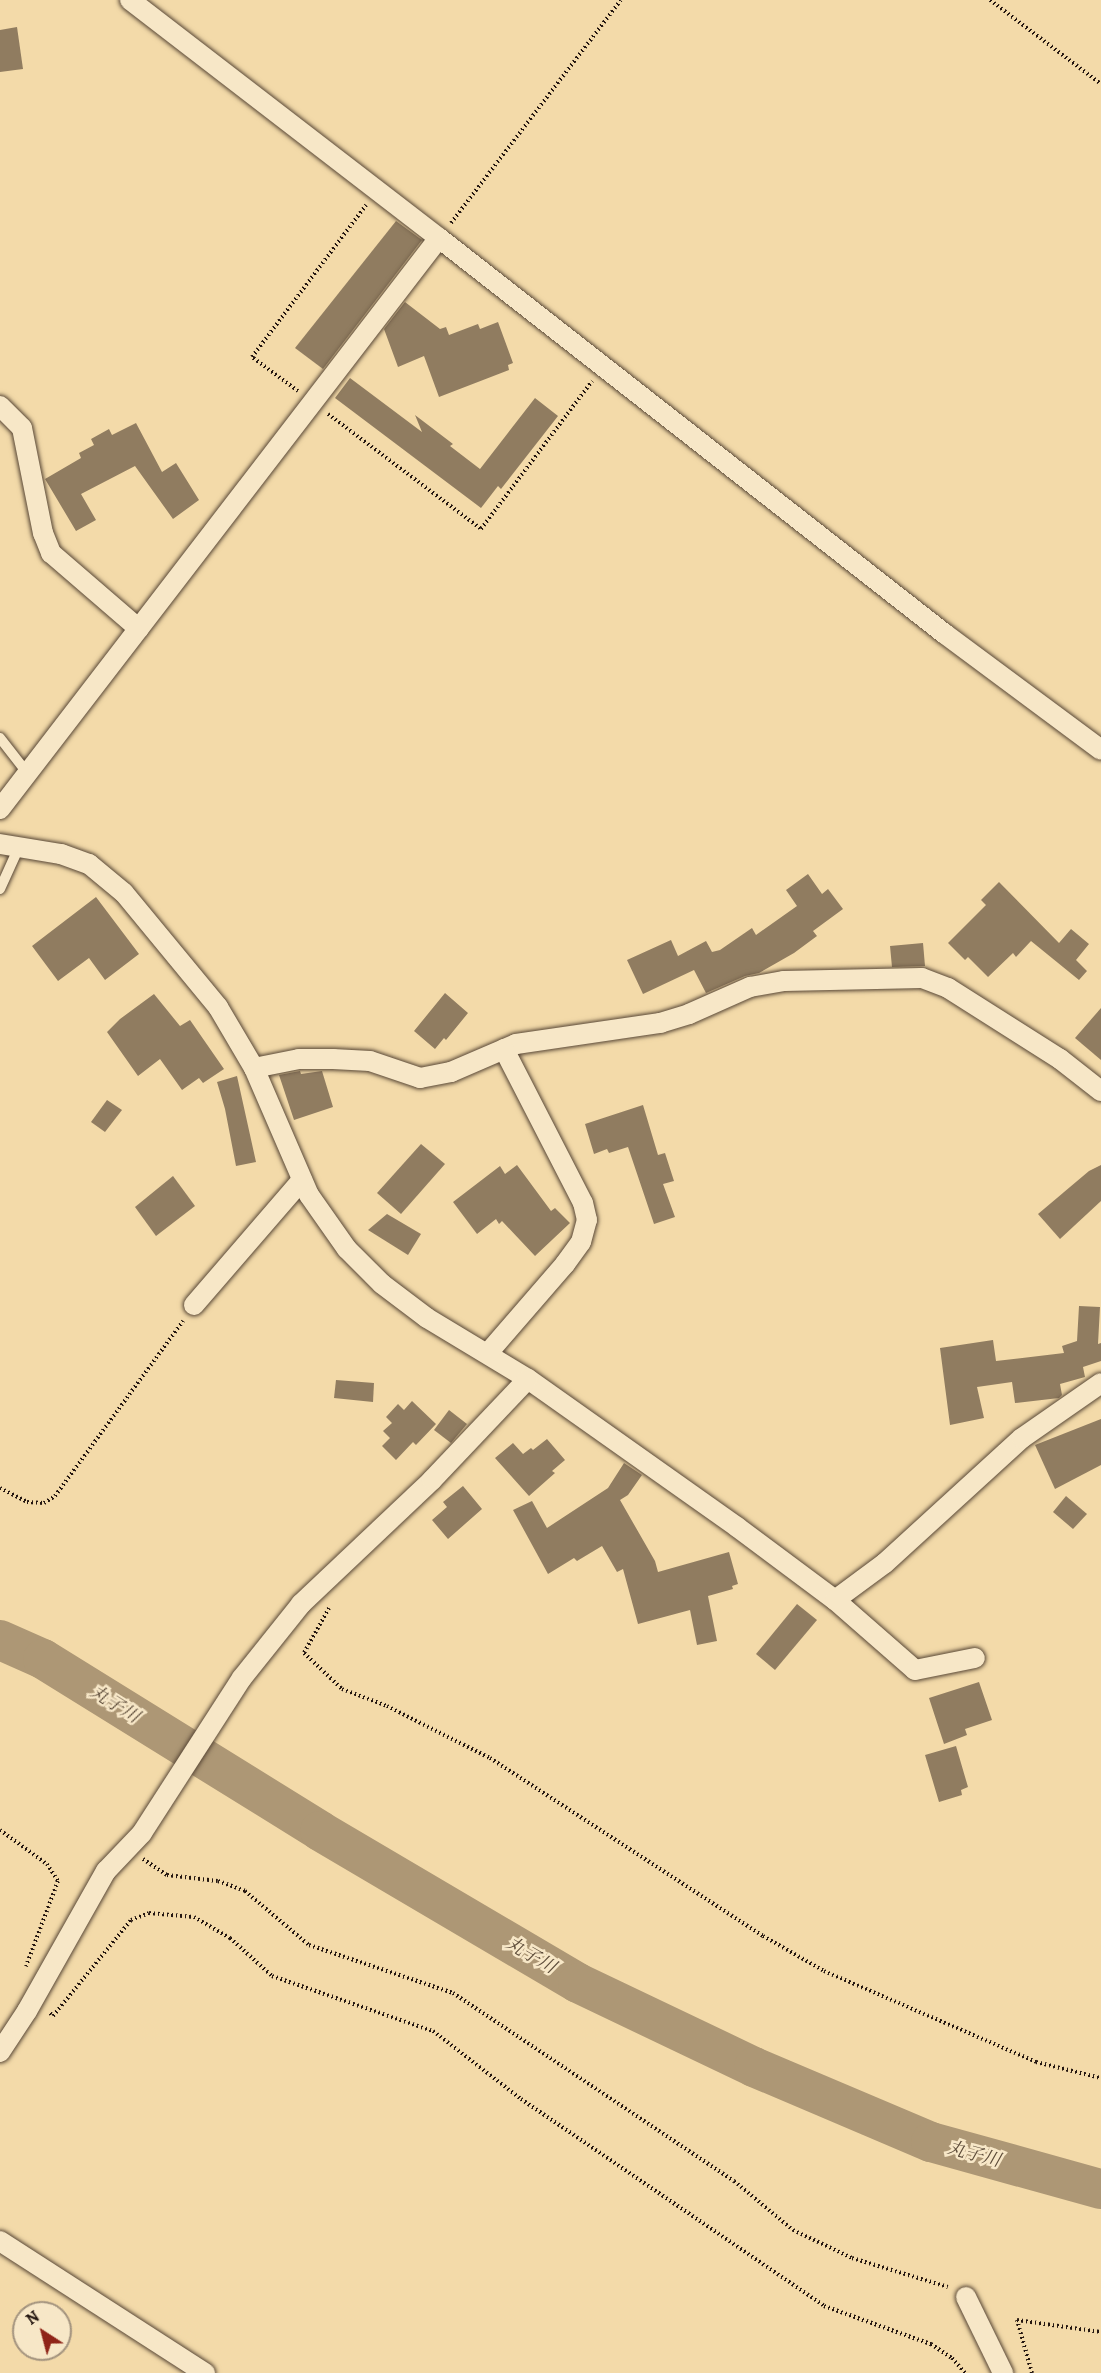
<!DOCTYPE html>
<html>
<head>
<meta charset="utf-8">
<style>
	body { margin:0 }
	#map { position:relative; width:1101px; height:2373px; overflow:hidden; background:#f3daa9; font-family:Alegreya,"Noto Serif JP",serif }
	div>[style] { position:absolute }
	.river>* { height:40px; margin:-20px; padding:0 20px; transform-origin:20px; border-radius:20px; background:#ad9775 }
	.building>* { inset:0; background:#907c60 }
	.path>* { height:4px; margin-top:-2px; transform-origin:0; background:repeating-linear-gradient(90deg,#241610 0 1.5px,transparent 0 4.5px) }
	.roads { filter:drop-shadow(0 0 2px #584736) drop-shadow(0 0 2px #584736) }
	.service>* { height:10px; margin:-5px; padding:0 5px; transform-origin:5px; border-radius:5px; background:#f7e7c7 }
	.minor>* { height:20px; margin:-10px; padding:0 10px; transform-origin:10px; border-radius:10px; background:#f7e7c7 }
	span { translate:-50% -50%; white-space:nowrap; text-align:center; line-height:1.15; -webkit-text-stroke:5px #f7e7c7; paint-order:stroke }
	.water-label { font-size:18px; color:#5b4a38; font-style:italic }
	.north { position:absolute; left:12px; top:2301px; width:60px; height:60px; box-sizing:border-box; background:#f7e7c7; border:2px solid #a3937e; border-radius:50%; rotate:324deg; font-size:16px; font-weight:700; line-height:24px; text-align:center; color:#241610 }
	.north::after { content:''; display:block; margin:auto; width:21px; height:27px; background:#8f2418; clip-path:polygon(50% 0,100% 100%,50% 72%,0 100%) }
</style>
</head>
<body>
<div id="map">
	<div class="river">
		<i style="left:0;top:1640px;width:47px;rotate:23.8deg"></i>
		<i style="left:43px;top:1659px;width:326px;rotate:31.8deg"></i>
		<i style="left:320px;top:1831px;width:299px;rotate:30.5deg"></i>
		<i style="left:578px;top:1983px;width:195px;rotate:25.5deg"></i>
		<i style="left:754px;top:2067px;width:192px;rotate:23deg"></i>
		<i style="left:931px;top:2142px;width:176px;rotate:15.5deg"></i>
	</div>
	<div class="building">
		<i style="clip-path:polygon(17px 27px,23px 69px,0 72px,0 30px)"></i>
		<i style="clip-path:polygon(396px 221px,422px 240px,323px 369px,295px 348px)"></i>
		<i style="clip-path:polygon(405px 302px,440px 329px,446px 327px,449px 335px,478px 324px,480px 329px,498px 322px,513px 363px,508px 365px,509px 370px,439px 397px,424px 356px,398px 367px,384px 329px)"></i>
		<i style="clip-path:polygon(350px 378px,422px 432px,415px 415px,453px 444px,450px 446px,480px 469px,535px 398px,558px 416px,501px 489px,498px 486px,481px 508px,335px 398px)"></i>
		<i style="clip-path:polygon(136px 423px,162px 472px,176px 463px,199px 500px,173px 519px,135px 466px,81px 494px,96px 520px,76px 531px,45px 479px,81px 458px,79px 453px,94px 445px,91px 439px,109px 429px,112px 435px)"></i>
		<i style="clip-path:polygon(808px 874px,822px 894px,828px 889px,843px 909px,813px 931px,817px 936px,794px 953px,759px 973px,745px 976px,706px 993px,694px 970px,643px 994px,627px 960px,671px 940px,678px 956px,706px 941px,712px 952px,720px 950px,752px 928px,756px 935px,797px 906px,786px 890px)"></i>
		<i style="clip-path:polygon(999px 882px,1059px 943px,1071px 929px,1089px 944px,1076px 960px,1087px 971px,1079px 980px,1031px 941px,1016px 957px,1013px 953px,988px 977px,968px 957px,965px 960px,948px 943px,986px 905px,981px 900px)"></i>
		<i style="clip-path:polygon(96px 897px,139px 954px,105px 980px,89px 958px,58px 981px,32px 946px)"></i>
		<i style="clip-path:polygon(923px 943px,925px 966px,892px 967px,890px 946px)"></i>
		<i style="clip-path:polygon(445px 993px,468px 1013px,446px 1040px,444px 1038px,435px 1049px,414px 1031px)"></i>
		<i style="clip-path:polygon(154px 994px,180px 1026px,190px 1020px,224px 1069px,203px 1083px,199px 1078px,182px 1090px,160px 1059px,138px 1076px,107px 1032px,120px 1019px)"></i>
		<i style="clip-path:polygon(1101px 1008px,1101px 1060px,1075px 1038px)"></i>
		<i style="clip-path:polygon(300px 1071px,301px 1074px,322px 1071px,333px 1107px,294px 1120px,279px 1075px)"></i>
		<i style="clip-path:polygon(237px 1076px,256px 1162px,236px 1166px,225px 1109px,217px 1082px)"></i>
		<i style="clip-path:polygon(107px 1100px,122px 1110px,105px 1132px,91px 1122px)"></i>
		<i style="clip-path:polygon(643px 1105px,658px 1155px,665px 1153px,674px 1181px,663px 1184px,675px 1217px,654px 1224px,628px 1147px,609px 1153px,607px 1149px,594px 1154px,585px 1124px)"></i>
		<i style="clip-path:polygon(421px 1144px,445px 1164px,401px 1214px,377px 1193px)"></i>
		<i style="clip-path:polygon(517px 1165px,551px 1211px,555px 1208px,570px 1223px,535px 1256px,502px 1221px,499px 1224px,496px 1219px,477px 1234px,453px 1202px,500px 1166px,505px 1174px)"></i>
		<i style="clip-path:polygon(1101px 1165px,1101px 1201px,1060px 1239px,1038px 1214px,1089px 1171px)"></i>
		<i style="clip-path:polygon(173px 1176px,195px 1206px,156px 1236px,135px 1207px)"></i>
		<i style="clip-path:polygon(387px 1214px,421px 1234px,408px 1255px,368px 1230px)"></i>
		<i style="clip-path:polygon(1079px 1306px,1100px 1307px,1098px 1344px,1101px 1343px,1101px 1361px,1083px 1367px,1085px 1377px,1060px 1384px,1062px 1395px,1059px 1398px,1015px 1403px,1012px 1382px,977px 1387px,984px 1418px,950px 1425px,940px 1348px,993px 1340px,996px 1361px,1064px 1353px,1062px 1346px,1077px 1341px)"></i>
		<i style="clip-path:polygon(336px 1380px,374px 1383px,373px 1402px,334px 1398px)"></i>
		<i style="clip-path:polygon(412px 1401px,436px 1424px,416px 1445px,413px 1442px,396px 1460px,382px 1446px,390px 1438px,383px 1431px,392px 1423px,386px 1417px,398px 1404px,404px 1410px)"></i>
		<i style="clip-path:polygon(449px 1410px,467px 1424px,451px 1443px,434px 1430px)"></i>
		<i style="clip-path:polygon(1101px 1419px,1101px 1465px,1055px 1489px,1035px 1445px)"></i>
		<i style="clip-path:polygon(547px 1439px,565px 1460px,552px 1471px,555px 1473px,529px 1496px,495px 1458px,513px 1443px,523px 1454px,531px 1448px,533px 1450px)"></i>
		<i style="clip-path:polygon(624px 1463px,642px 1475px,628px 1495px,620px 1500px,655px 1561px,658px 1572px,729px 1552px,738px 1584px,732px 1586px,733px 1589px,708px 1596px,717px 1641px,697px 1645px,690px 1610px,638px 1624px,623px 1569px,617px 1572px,602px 1546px,577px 1561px,574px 1558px,548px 1574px,513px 1510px,532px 1501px,547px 1528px,608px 1488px)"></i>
		<i style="clip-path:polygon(463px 1486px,482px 1509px,448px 1539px,432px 1520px,447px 1507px,443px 1502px)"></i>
		<i style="clip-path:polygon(1066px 1496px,1087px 1514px,1073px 1529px,1053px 1512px)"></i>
		<i style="clip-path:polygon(797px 1604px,817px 1620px,775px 1670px,756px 1654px)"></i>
		<i style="clip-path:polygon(979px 1682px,992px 1720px,965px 1729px,967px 1735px,944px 1744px,929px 1698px)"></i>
		<i style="clip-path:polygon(956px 1746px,968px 1787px,961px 1790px,962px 1795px,939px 1802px,925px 1755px)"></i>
	</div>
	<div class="path">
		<i style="left:990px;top:0;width:139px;rotate:37.1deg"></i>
		<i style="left:451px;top:223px;width:280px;rotate:-52.7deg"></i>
		<i style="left:298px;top:391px;width:57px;rotate:-143.5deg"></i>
		<i style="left:252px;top:357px;width:190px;rotate:-53.1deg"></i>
		<i style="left:328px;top:414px;width:191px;rotate:36.9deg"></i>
		<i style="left:481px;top:529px;width:185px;rotate:-53.1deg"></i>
		<i style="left:0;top:1488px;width:30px;rotate:27deg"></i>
		<i style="left:27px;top:1502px;width:17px;rotate:3deg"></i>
		<i style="left:44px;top:1503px;width:13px;rotate:-32deg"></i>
		<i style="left:55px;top:1496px;width:217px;rotate:-53.8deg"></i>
		<i style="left:329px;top:1608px;width:51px;rotate:119.1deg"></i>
		<i style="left:304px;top:1653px;width:52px;rotate:43.5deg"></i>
		<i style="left:342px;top:1689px;width:48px;rotate:20.7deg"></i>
		<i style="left:387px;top:1706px;width:115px;rotate:26.8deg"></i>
		<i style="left:490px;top:1758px;width:326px;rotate:33.1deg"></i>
		<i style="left:763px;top:1936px;width:70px;rotate:29.8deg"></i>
		<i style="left:824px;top:1971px;width:231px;rotate:23.2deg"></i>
		<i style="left:1036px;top:2062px;width:67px;rotate:13.8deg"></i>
		<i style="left:0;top:1830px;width:58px;rotate:35.9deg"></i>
		<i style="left:47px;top:1864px;width:20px;rotate:57deg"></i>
		<i style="left:58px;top:1881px;width:91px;rotate:110.6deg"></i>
		<i style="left:143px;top:1859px;width:29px;rotate:34deg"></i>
		<i style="left:167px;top:1875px;width:51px;rotate:6.7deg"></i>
		<i style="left:218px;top:1881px;width:29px;rotate:20deg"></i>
		<i style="left:245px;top:1891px;width:84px;rotate:40.2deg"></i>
		<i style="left:309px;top:1945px;width:152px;rotate:18.4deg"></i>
		<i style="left:453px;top:1993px;width:338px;rotate:33.8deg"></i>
		<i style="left:734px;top:2181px;width:77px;rotate:39.7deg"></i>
		<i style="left:793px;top:2230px;width:65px;rotate:25.4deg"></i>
		<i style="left:852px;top:2258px;width:100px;rotate:16.8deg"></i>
		<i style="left:50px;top:2013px;width:4px;rotate:45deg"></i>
		<i style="left:53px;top:2016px;width:124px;rotate:-50.9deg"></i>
		<i style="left:131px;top:1920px;width:19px;rotate:-21deg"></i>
		<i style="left:149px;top:1913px;width:45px;rotate:5.1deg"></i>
		<i style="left:194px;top:1917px;width:42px;rotate:30.3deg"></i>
		<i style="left:230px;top:1938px;width:57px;rotate:42.1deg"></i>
		<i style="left:272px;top:1976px;width:170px;rotate:18.9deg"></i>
		<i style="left:433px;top:2031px;width:111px;rotate:37.7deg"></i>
		<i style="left:521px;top:2099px;width:367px;rotate:34.3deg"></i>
		<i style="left:824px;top:2306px;width:114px;rotate:19.6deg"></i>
		<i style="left:931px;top:2344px;width:25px;rotate:34deg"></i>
		<i style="left:952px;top:2358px;width:20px;rotate:49deg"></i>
		<i style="left:1032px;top:2373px;width:55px;rotate:-105.8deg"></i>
		<i style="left:1017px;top:2320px;width:85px;rotate:8.1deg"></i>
	</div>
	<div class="roads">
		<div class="service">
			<i style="left:0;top:738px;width:46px;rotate:52.1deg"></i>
			<i style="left:0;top:889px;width:46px;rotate:-65.7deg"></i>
		</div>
		<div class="minor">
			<i style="left:130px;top:0;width:390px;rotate:37.6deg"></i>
			<i style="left:439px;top:238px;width:643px;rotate:38.05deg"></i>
			<i style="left:945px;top:634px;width:194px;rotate:36.6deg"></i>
			<i style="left:0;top:406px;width:31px;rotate:45deg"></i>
			<i style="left:22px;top:428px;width:107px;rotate:78.7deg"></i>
			<i style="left:43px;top:533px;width:22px;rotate:68deg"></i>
			<i style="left:51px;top:553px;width:116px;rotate:40.8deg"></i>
			<i style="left:0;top:809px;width:720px;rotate:-52.45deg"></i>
			<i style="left:0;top:844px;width:62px;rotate:9.3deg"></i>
			<i style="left:61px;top:854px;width:30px;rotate:20deg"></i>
			<i style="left:89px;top:864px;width:45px;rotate:39.6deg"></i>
			<i style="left:124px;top:893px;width:148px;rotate:50.5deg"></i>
			<i style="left:218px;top:1007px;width:71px;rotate:59.5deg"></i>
			<i style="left:254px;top:1068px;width:138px;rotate:66.6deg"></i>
			<i style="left:309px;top:1195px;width:66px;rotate:54.9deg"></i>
			<i style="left:347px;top:1249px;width:49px;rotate:45deg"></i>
			<i style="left:382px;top:1284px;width:56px;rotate:37.1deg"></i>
			<i style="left:427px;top:1318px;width:118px;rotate:31.1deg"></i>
			<i style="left:528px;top:1379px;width:256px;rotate:35.3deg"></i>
			<i style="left:737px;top:1527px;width:122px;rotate:36.7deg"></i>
			<i style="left:835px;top:1600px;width:106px;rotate:41.2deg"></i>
			<i style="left:915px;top:1670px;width:61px;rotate:-11.3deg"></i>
			<i style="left:254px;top:1068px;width:46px;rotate:-11.3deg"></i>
			<i style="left:299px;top:1059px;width:34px"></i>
			<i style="left:333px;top:1059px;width:37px;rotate:3deg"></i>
			<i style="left:370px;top:1061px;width:53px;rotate:18.8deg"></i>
			<i style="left:420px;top:1078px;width:32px;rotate:-11deg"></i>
			<i style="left:451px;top:1072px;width:71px;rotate:-23.3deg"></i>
			<i style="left:516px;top:1044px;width:146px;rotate:-8.3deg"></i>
			<i style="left:660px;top:1023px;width:30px;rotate:-17deg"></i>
			<i style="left:689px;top:1014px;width:67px;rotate:-23.9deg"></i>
			<i style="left:750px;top:987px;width:35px;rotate:-10deg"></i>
			<i style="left:784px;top:981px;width:138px;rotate:-1.2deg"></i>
			<i style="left:922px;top:978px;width:28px;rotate:21deg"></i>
			<i style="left:948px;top:988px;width:133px;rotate:32.4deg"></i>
			<i style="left:1060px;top:1059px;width:52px;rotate:38deg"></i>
			<i style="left:194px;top:1305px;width:165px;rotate:-49.2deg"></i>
			<i style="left:488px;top:1353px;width:118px;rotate:-49.1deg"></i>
			<i style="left:565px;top:1264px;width:27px;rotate:-54deg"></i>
			<i style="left:581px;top:1242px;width:23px;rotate:-75deg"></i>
			<i style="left:587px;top:1220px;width:17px;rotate:-103deg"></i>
			<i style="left:583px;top:1203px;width:173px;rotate:-117.2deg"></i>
			<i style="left:835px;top:1600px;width:62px;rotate:-36.5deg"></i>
			<i style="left:885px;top:1563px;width:185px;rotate:-42.4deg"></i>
			<i style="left:1022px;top:1438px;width:96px;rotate:-34.8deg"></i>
			<i style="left:0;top:2052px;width:49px;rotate:-56.6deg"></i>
			<i style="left:27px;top:2011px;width:161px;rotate:-60.6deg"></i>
			<i style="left:106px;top:1871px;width:52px;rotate:-46.5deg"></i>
			<i style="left:142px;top:1833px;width:184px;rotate:-57.2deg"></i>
			<i style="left:242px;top:1678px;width:95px;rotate:-51.4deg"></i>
			<i style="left:301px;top:1604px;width:180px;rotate:-43.4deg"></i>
			<i style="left:432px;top:1480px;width:139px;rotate:-46.5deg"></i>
			<i style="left:0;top:2241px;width:244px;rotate:32.8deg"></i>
			<i style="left:966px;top:2297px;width:85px;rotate:64deg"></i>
		</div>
	</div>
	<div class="water-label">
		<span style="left:115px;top:1704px;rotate:32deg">丸子川</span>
		<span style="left:531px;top:1955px;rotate:30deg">丸子川</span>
		<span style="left:974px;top:2154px;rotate:15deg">丸子川</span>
	</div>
	<div class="north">N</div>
</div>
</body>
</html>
